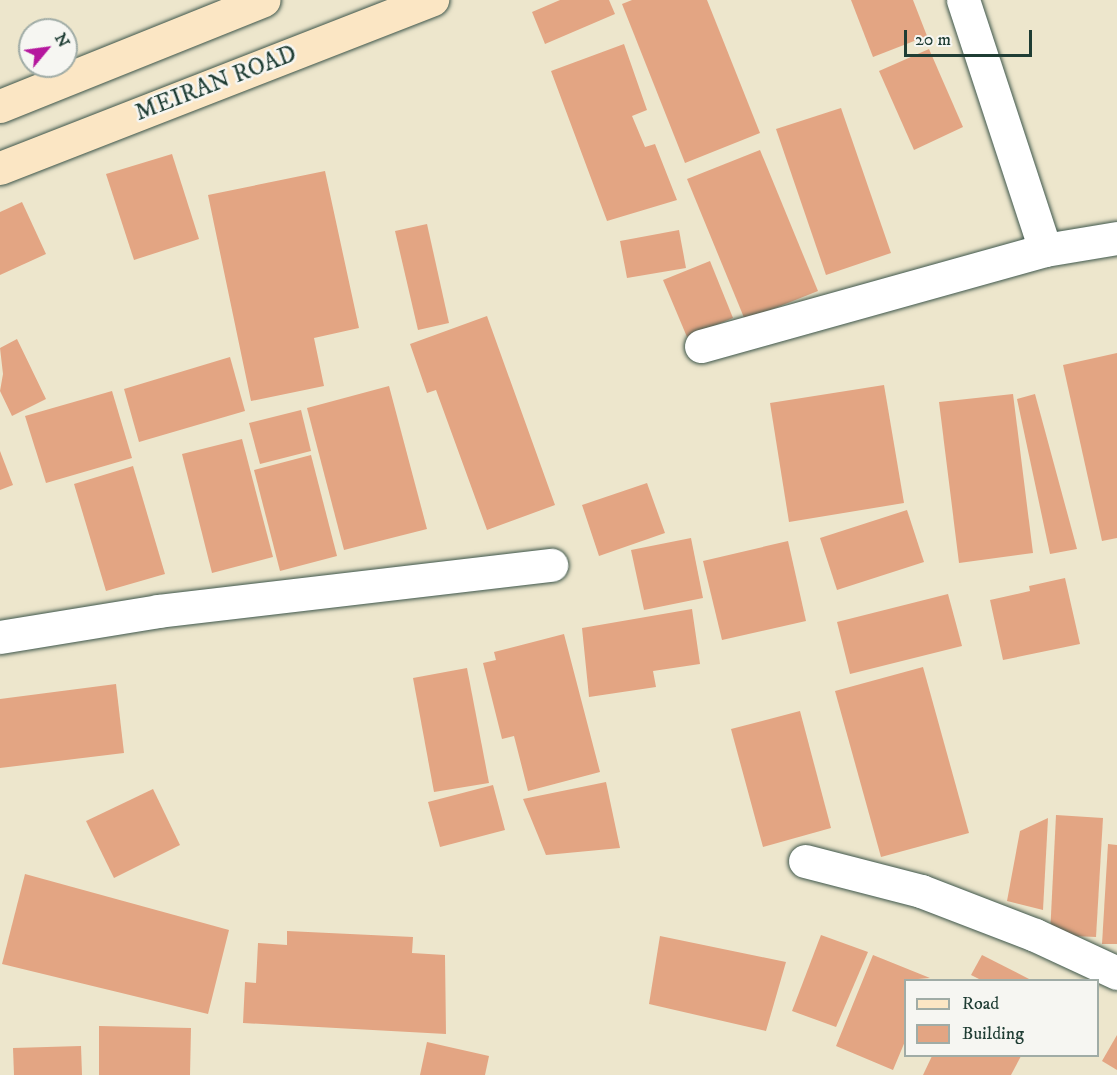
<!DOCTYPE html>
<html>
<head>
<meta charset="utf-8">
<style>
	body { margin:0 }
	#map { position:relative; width:1117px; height:1075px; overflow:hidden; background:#ede6cc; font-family:"IM FELL DW Pica",serif }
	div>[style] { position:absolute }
	.building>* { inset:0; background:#e3a583 }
	.roads { filter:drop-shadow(0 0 2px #3e564b) drop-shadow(0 0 2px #3e564b) }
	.minor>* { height:33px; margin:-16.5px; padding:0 16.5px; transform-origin:16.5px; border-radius:16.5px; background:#fff }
	.secondary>* { height:33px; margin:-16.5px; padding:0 16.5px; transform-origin:16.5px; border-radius:16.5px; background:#fbe6c4 }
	span { translate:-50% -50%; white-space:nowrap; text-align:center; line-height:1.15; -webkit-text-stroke:5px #f6f6f2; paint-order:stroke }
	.street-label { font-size:24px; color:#1f3d34 }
	.legend { position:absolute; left:904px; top:979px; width:195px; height:78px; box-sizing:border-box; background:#f6f6f2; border:2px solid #a0aca6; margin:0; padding:8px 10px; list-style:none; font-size:18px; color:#1f3d34 }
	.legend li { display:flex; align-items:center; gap:12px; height:30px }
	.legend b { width:30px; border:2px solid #a0aca6 }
	.north { position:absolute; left:18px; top:18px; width:60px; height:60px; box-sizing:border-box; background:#f6f6f2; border:2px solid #a0aca6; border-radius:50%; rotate:61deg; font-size:16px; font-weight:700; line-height:24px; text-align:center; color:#1f3d34 }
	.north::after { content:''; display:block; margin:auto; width:21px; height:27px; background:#b5179e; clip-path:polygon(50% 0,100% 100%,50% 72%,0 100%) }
	.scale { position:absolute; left:904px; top:30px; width:128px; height:27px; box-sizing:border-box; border:3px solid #1f3d34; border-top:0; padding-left:8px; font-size:18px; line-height:21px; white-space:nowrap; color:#1f3d34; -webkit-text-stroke:4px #f6f6f2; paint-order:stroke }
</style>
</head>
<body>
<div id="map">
	<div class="building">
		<i style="clip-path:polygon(560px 0,609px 0,615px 14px,545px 44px,532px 12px)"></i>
		<i style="clip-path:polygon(632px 0,707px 0,760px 133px,685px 163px,622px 4px)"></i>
		<i style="clip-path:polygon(851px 0,913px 0,927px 36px,873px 57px)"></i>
		<i style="clip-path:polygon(624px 44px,647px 110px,632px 116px,645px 147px,655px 144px,677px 200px,607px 221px,551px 71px)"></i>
		<i style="clip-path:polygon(929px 49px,963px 127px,914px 150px,879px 71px)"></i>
		<i style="clip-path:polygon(841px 108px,891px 253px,826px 275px,776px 129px)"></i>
		<i style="clip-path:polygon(760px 150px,818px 291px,745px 320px,687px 179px)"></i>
		<i style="clip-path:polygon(172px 154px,199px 239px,134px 260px,106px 174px)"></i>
		<i style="clip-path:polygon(325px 171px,359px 328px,314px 338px,324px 386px,251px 401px,208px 195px)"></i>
		<i style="clip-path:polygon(22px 202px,46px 254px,0 275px,0 212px)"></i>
		<i style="clip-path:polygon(427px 224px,449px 323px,418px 330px,395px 231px)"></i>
		<i style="clip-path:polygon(679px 230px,686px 268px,627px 278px,620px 241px)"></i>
		<i style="clip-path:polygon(710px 261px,733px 318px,687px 337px,663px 280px)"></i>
		<i style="clip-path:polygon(487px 316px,555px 505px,487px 530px,436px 390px,427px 393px,410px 344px)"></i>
		<i style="clip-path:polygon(17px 339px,46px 399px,12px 416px,0 391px,3px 374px,0 348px)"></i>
		<i style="clip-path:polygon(1117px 353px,1117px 538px,1102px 541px,1063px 365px)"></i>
		<i style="clip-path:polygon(230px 357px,245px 411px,139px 442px,124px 389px)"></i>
		<i style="clip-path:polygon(884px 385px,904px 503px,789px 522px,770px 403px)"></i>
		<i style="clip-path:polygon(389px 386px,427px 529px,344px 550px,307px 408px)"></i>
		<i style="clip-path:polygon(112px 391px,132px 458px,46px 483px,25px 416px)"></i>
		<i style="clip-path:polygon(1013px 394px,1033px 553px,959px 563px,939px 402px)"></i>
		<i style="clip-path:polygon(1035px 394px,1077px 549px,1050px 554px,1017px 399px)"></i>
		<i style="clip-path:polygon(301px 410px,311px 451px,260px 464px,249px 423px)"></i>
		<i style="clip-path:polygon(242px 439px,273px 557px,212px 573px,182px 454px)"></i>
		<i style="clip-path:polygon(0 451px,13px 485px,0 490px)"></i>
		<i style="clip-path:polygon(311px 455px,337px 556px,280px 571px,254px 470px)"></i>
		<i style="clip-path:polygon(133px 466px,165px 574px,106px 591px,74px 484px)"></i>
		<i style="clip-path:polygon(647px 483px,665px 533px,599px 556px,582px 505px)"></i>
		<i style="clip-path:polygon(907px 510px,924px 562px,837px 590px,820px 538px)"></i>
		<i style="clip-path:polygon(691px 538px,703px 598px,644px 610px,631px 550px)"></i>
		<i style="clip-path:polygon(788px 541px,806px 621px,722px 640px,703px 561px)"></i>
		<i style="clip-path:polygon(1065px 578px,1080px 644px,1003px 660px,990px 600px,1030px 591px,1029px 586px)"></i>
		<i style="clip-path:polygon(948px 594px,962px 646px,850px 674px,837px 622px)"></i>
		<i style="clip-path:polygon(692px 609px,700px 664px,653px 671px,656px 687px,589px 697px,582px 628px)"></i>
		<i style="clip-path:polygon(564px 634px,600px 772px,528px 791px,514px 736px,502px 739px,483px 663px,496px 660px,494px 652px)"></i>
		<i style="clip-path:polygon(923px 667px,969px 833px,881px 857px,835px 691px)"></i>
		<i style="clip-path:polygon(467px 668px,489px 783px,434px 792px,413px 678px)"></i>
		<i style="clip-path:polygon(116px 684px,124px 753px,0 768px,0 699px)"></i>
		<i style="clip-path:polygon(800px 711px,831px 828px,763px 847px,731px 729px)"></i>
		<i style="clip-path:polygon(606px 782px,620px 848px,546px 855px,523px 799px)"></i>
		<i style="clip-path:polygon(493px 785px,505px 830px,440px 847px,428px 802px)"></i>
		<i style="clip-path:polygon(153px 789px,180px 845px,114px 878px,86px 821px)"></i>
		<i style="clip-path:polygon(1056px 815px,1103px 818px,1096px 937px,1050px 935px)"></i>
		<i style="clip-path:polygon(1048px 818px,1043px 910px,1007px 901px,1020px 831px)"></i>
		<i style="clip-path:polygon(1108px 844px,1117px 845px,1117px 944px,1102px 944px)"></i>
		<i style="clip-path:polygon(25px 874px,229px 930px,208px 1014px,2px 964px)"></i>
		<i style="clip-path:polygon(287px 931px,413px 937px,412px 953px,445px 955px,446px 1034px,243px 1023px,245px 982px,256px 983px,258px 943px,287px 945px)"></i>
		<i style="clip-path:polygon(821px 935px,868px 952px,836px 1027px,792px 1011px)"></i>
		<i style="clip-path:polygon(660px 936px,786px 962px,766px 1031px,649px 1004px)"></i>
		<i style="clip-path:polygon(873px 955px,930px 978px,906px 980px,906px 1039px,893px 1070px,836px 1046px)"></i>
		<i style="clip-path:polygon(982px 955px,1031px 980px,981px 980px,971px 975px)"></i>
		<i style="clip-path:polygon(99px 1026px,191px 1028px,190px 1075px,99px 1075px)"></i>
		<i style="clip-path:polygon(1117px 1035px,1117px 1070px,1102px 1061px)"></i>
		<i style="clip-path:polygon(427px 1042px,489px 1056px,485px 1075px,420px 1075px)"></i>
		<i style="clip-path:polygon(81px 1046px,82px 1075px,14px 1075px,13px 1048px)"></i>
		<i style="clip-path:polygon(932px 1056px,1021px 1056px,1011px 1075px,923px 1075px)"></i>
	</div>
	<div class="roads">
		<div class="minor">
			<i style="left:963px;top:0;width:263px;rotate:71.8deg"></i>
			<i style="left:701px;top:346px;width:357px;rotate:-15.6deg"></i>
			<i style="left:1045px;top:250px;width:73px;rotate:-9.5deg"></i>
			<i style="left:0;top:637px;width:160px;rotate:-9.3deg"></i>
			<i style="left:158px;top:611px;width:396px;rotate:-6.7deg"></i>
			<i style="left:805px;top:861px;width:120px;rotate:14.5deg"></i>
			<i style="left:921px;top:891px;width:122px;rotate:21.1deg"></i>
			<i style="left:1035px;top:935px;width:90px;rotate:24.9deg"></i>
		</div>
		<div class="secondary">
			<i style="left:0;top:106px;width:284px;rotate:-21.9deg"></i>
			<i style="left:0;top:168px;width:464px;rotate:-21.3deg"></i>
		</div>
	</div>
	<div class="street-label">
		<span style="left:216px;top:84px;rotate:-21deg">MEIRAN ROAD</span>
	</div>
	<ul class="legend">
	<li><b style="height:8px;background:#fbe6c4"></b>Road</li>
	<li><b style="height:16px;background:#e3a583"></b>Building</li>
	</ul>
	<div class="north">N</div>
	<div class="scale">20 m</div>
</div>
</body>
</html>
